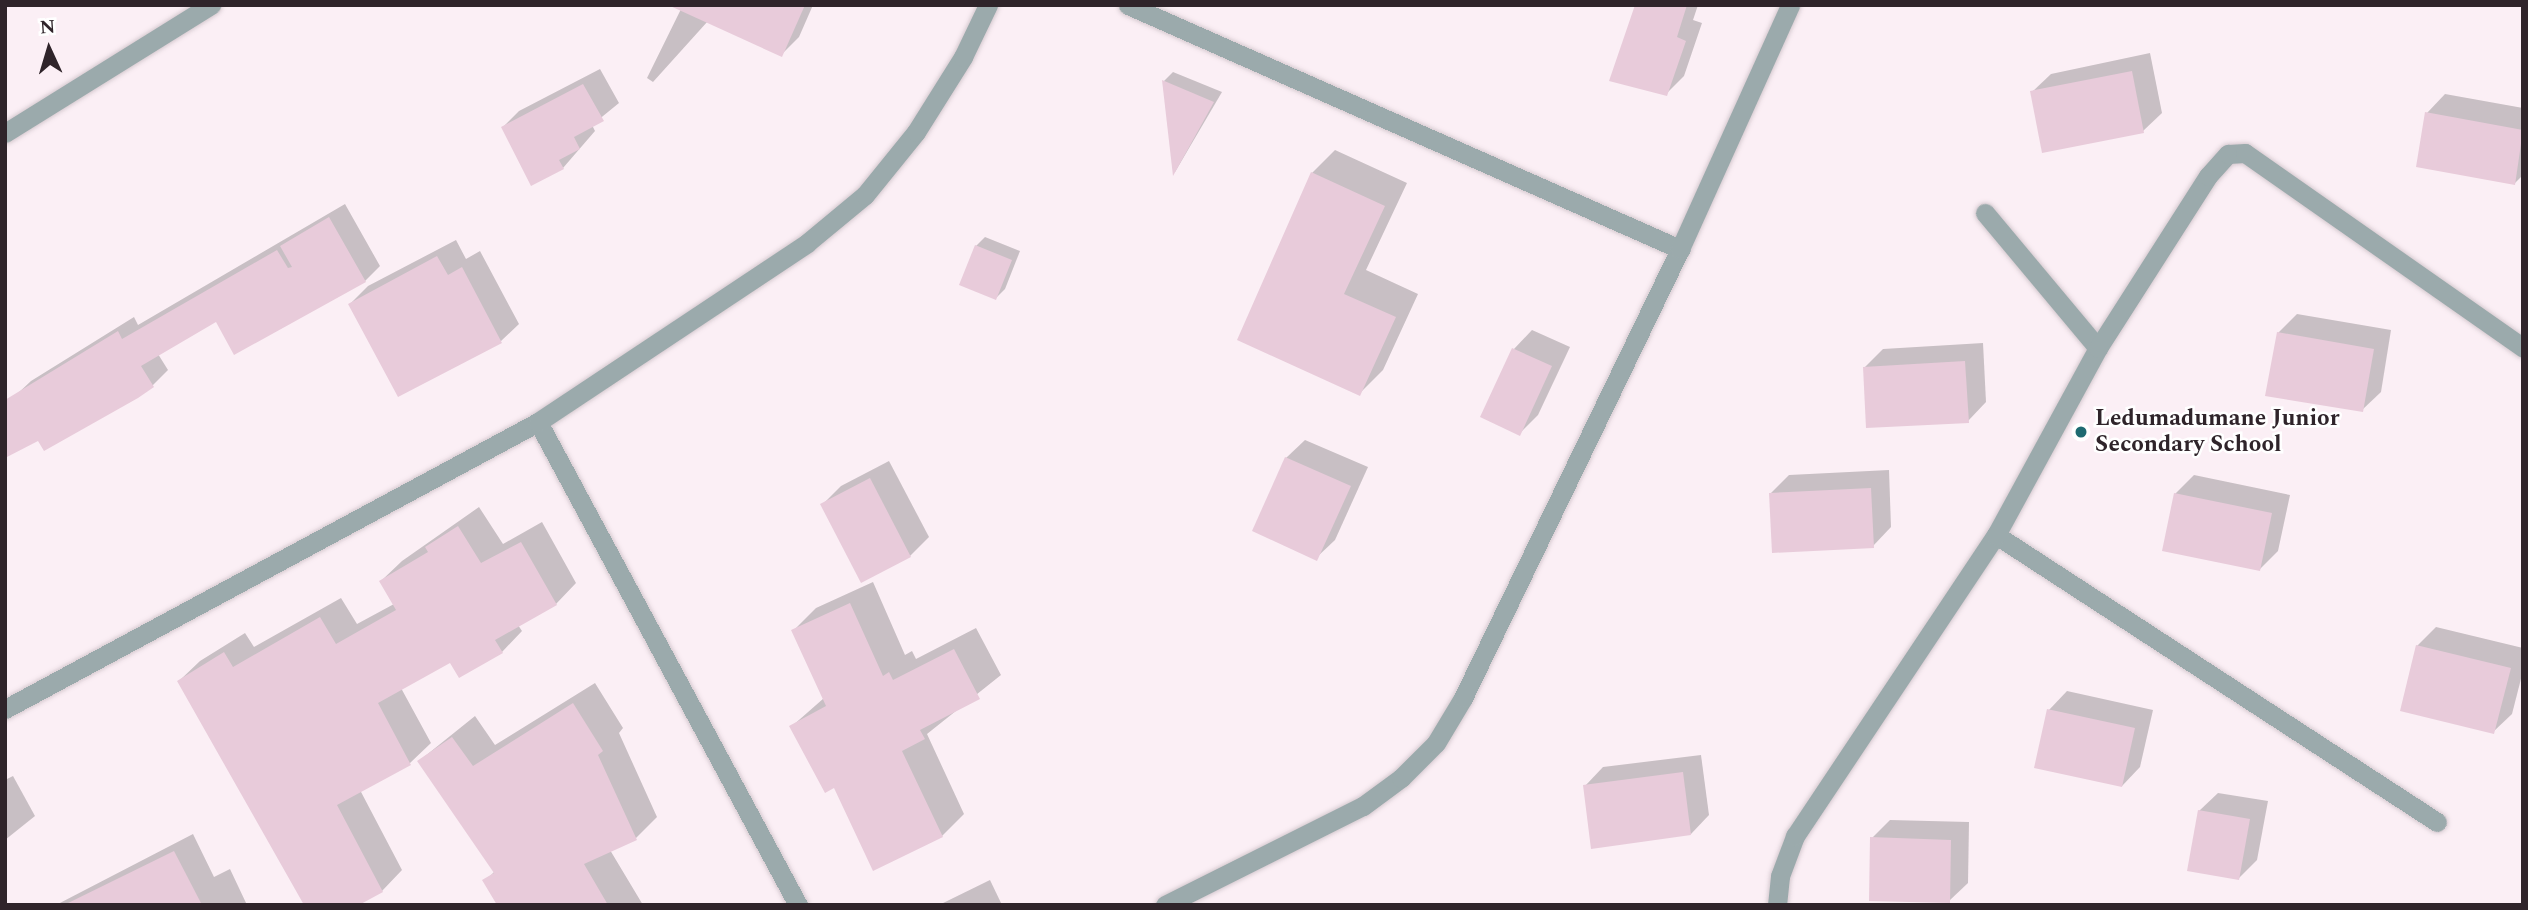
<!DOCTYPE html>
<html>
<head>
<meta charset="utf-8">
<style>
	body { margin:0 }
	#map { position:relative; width:2528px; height:910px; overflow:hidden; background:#fbeff5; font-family:Spectral,serif }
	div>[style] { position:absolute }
	.shadow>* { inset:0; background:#0003 }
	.building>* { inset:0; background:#e8cbda }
	.roads { filter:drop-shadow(0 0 2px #d6cad0) drop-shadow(0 0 2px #d6cad0) }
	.minor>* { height:19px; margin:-9.5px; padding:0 9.5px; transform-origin:9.5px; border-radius:9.5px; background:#9baaac }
	.dots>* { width:19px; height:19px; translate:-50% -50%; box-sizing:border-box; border:4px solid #fff; border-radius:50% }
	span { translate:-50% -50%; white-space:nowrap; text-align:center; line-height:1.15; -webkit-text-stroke:5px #fff; paint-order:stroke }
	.poi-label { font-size:23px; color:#2f242a; font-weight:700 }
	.left { translate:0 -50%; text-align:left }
	.frame { position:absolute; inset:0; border:7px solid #2f242a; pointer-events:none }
	.north { position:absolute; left:14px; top:14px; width:70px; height:70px; -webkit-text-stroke:5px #fff; paint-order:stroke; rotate:356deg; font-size:19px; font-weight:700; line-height:28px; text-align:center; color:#2f242a }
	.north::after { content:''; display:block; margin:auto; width:24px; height:32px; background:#2f242a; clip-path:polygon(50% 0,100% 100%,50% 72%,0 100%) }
</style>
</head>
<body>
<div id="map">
	<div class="shadow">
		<i style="clip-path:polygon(683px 5px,813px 5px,799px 37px,781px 55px,708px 21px,653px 82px,647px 78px)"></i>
		<i style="clip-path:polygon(1637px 5px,1698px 5px,1693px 20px,1702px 23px,1684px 76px,1666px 94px)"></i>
		<i style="clip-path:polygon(2150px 53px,2162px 113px,2143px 131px,2032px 92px,2051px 74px)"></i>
		<i style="clip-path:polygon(600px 69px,619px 103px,592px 125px,595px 131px,563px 168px,503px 127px,519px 111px)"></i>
		<i style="clip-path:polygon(1173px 72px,1222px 92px,1175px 172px,1164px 81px)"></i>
		<i style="clip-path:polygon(2445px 94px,2523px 108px,2523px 175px,2515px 183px,2427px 113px)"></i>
		<i style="clip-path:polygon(1335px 150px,1407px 183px,1366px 270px,1418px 294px,1383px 370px,1360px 393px,1312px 173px)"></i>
		<i style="clip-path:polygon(345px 204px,380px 266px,365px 281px,217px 319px,158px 354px,168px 370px,152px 386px,39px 438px,15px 396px,31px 381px,134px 317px,138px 325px)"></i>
		<i style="clip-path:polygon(985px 237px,1020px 251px,1005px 289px,996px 298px,976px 246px)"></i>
		<i style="clip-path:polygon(456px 240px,466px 259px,480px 251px,519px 324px,501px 341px,350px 304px,368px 286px)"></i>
		<i style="clip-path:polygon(2297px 314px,2391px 330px,2381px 392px,2362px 410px,2278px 333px)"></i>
		<i style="clip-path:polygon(1532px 330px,1570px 347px,1538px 415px,1519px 434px,1482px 416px,1514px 349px)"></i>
		<i style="clip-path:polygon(1983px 343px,1986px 402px,1968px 421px,1865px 367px,1883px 349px)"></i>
		<i style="clip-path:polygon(1305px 440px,1368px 467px,1335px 540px,1316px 558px,1286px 458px)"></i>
		<i style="clip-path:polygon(889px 461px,929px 537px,910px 556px,822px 505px,841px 486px)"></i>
		<i style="clip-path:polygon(1889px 470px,1891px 527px,1873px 546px,1770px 494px,1789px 475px)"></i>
		<i style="clip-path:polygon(2194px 475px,2290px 495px,2278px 551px,2259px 570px,2175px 494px)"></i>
		<i style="clip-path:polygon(479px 507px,503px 544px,542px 522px,576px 583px,556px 604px,518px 625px,522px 631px,502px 652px,451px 660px,401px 688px,431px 743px,410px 763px,360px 790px,402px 870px,382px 891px,179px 681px,200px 661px,245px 633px,254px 647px,341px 598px,357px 624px,394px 604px,381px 581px,402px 561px)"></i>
		<i style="clip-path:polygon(873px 582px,905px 655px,912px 651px,916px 659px,976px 628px,1001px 675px,927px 734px,964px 814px,942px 836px,835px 786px,791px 727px,824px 698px,794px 630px,816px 608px)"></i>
		<i style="clip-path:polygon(2436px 627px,2523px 648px,2523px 671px,2512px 714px,2493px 732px,2417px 646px)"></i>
		<i style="clip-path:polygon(595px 683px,623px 728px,619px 733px,657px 817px,636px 838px,610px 850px,643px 905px,499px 905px,485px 881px,495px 871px,419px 761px,475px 716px,495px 745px)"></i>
		<i style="clip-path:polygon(2067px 691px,2153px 710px,2140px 767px,2122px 786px,2049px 710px)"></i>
		<i style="clip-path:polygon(1701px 755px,1709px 815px,1691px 834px,1585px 786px,1603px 767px)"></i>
		<i style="clip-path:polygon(13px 776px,35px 816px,5px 840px,5px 780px)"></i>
		<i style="clip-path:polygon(2218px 793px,2268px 801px,2257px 860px,2239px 878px,2199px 811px)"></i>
		<i style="clip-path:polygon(1890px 820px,1969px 822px,1968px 883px,1949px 901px,1872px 838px)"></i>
		<i style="clip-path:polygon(193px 834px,214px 877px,230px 869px,247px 905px,56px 905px)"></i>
		<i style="clip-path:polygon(990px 880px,1002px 905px,939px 905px)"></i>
	</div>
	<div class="building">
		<i style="clip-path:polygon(668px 5px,805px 5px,782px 57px)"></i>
		<i style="clip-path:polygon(1635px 5px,1687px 5px,1677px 37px,1686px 41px,1667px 96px,1609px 81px)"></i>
		<i style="clip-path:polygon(2132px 71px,2144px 133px,2042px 153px,2030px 91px)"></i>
		<i style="clip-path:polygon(1162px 80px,1214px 102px,1173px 176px)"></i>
		<i style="clip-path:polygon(583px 84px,604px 121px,574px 137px,580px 149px,559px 160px,564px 169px,531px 186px,501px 127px)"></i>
		<i style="clip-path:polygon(2425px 112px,2523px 130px,2515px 185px,2416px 167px)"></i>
		<i style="clip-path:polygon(1311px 172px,1385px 206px,1344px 294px,1396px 317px,1360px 396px,1237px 340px)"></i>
		<i style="clip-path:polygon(329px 217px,366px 282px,234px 355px,216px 322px,141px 366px,154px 387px,138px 398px,44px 451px,38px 441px,5px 458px,5px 400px,118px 331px,122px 339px,277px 250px,288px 268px,292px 267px,280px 246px)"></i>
		<i style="clip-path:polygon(975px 245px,1012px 260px,996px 300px,959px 285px)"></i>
		<i style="clip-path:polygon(437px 256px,448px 275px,462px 267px,502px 343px,398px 397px,348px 304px)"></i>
		<i style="clip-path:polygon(2277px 332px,2374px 349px,2363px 412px,2265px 396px)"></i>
		<i style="clip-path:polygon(1512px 348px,1552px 366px,1520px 436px,1480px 417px)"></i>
		<i style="clip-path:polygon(1965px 361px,1969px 423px,1866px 428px,1863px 367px)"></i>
		<i style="clip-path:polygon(1285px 457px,1351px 486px,1317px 561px,1252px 531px)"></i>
		<i style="clip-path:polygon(870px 478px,911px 557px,861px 583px,820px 504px)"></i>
		<i style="clip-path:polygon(1871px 488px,1874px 548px,1772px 553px,1769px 493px)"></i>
		<i style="clip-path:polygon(2174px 493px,2272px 513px,2260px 571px,2162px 551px)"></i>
		<i style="clip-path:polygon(458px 526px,481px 563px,521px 542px,557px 605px,495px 640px,503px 653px,459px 678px,450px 663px,378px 703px,411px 765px,337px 805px,383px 892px,359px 905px,304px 905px,177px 681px,224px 652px,233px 667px,320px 617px,336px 644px,396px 610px,379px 581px,428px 552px,425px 547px)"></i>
		<i style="clip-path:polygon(850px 603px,883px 676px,889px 672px,893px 680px,954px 649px,980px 699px,920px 730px,925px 739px,902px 751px,943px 837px,873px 871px,834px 788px,825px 793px,789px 726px,826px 706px,791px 630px)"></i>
		<i style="clip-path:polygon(2416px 645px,2511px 668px,2494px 734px,2400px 711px)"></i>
		<i style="clip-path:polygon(573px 703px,603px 751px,598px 755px,637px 840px,584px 864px,608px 905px,497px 905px,482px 880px,494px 873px,417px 761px,452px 737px,473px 766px)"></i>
		<i style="clip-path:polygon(2047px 709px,2135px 728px,2122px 787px,2034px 768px)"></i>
		<i style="clip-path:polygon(1683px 772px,1691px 835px,1591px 849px,1583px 785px)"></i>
		<i style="clip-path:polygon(2198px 810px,2250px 819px,2239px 880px,2187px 871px)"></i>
		<i style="clip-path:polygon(1870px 837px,1951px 840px,1950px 903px,1869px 901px)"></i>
		<i style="clip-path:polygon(174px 851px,202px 905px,64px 905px)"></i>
	</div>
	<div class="roads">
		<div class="minor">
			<i style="left:1128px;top:5px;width:604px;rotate:23.85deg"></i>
			<i style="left:5px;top:133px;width:243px;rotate:-31.9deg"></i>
			<i style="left:1985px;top:213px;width:176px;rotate:50.1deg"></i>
			<i style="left:538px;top:422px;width:549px;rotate:61.71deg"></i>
			<i style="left:1996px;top:535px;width:526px;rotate:33.06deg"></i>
			<i style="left:5px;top:709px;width:605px;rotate:-28.3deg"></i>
			<i style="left:538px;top:422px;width:323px;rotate:-33.6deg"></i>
			<i style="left:807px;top:243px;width:75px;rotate:-39.6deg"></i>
			<i style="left:865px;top:195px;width:81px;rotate:-51deg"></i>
			<i style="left:916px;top:132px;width:89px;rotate:-57.9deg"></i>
			<i style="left:963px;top:57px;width:58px;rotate:-64.3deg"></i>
			<i style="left:1165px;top:905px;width:221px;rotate:-26.6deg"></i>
			<i style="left:1363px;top:806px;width:47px;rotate:-36.4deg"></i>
			<i style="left:1401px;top:778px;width:49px;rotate:-45deg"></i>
			<i style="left:1436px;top:743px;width:52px;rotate:-59deg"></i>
			<i style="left:1463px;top:698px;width:499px;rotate:-64.2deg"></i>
			<i style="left:1680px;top:249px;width:268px;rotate:-65.7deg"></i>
			<i style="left:1777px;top:905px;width:29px;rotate:-84deg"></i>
			<i style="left:1780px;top:876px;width:43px;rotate:-69.4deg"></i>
			<i style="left:1795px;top:836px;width:362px;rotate:-56.3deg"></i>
			<i style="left:1996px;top:535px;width:213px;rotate:-61.4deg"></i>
			<i style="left:2098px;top:348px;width:204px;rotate:-57.4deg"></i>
			<i style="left:2208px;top:176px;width:30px;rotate:-48deg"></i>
			<i style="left:2228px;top:154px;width:17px;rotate:-3deg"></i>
			<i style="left:2245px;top:153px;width:340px;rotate:35deg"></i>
		</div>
	</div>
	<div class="dots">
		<i style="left:2081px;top:432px;background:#1e6a71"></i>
	</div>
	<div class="poi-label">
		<span class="left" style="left:2095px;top:432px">Ledumadumane Junior<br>Secondary School</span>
	</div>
	<div class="frame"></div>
	<div class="north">N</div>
</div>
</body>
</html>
